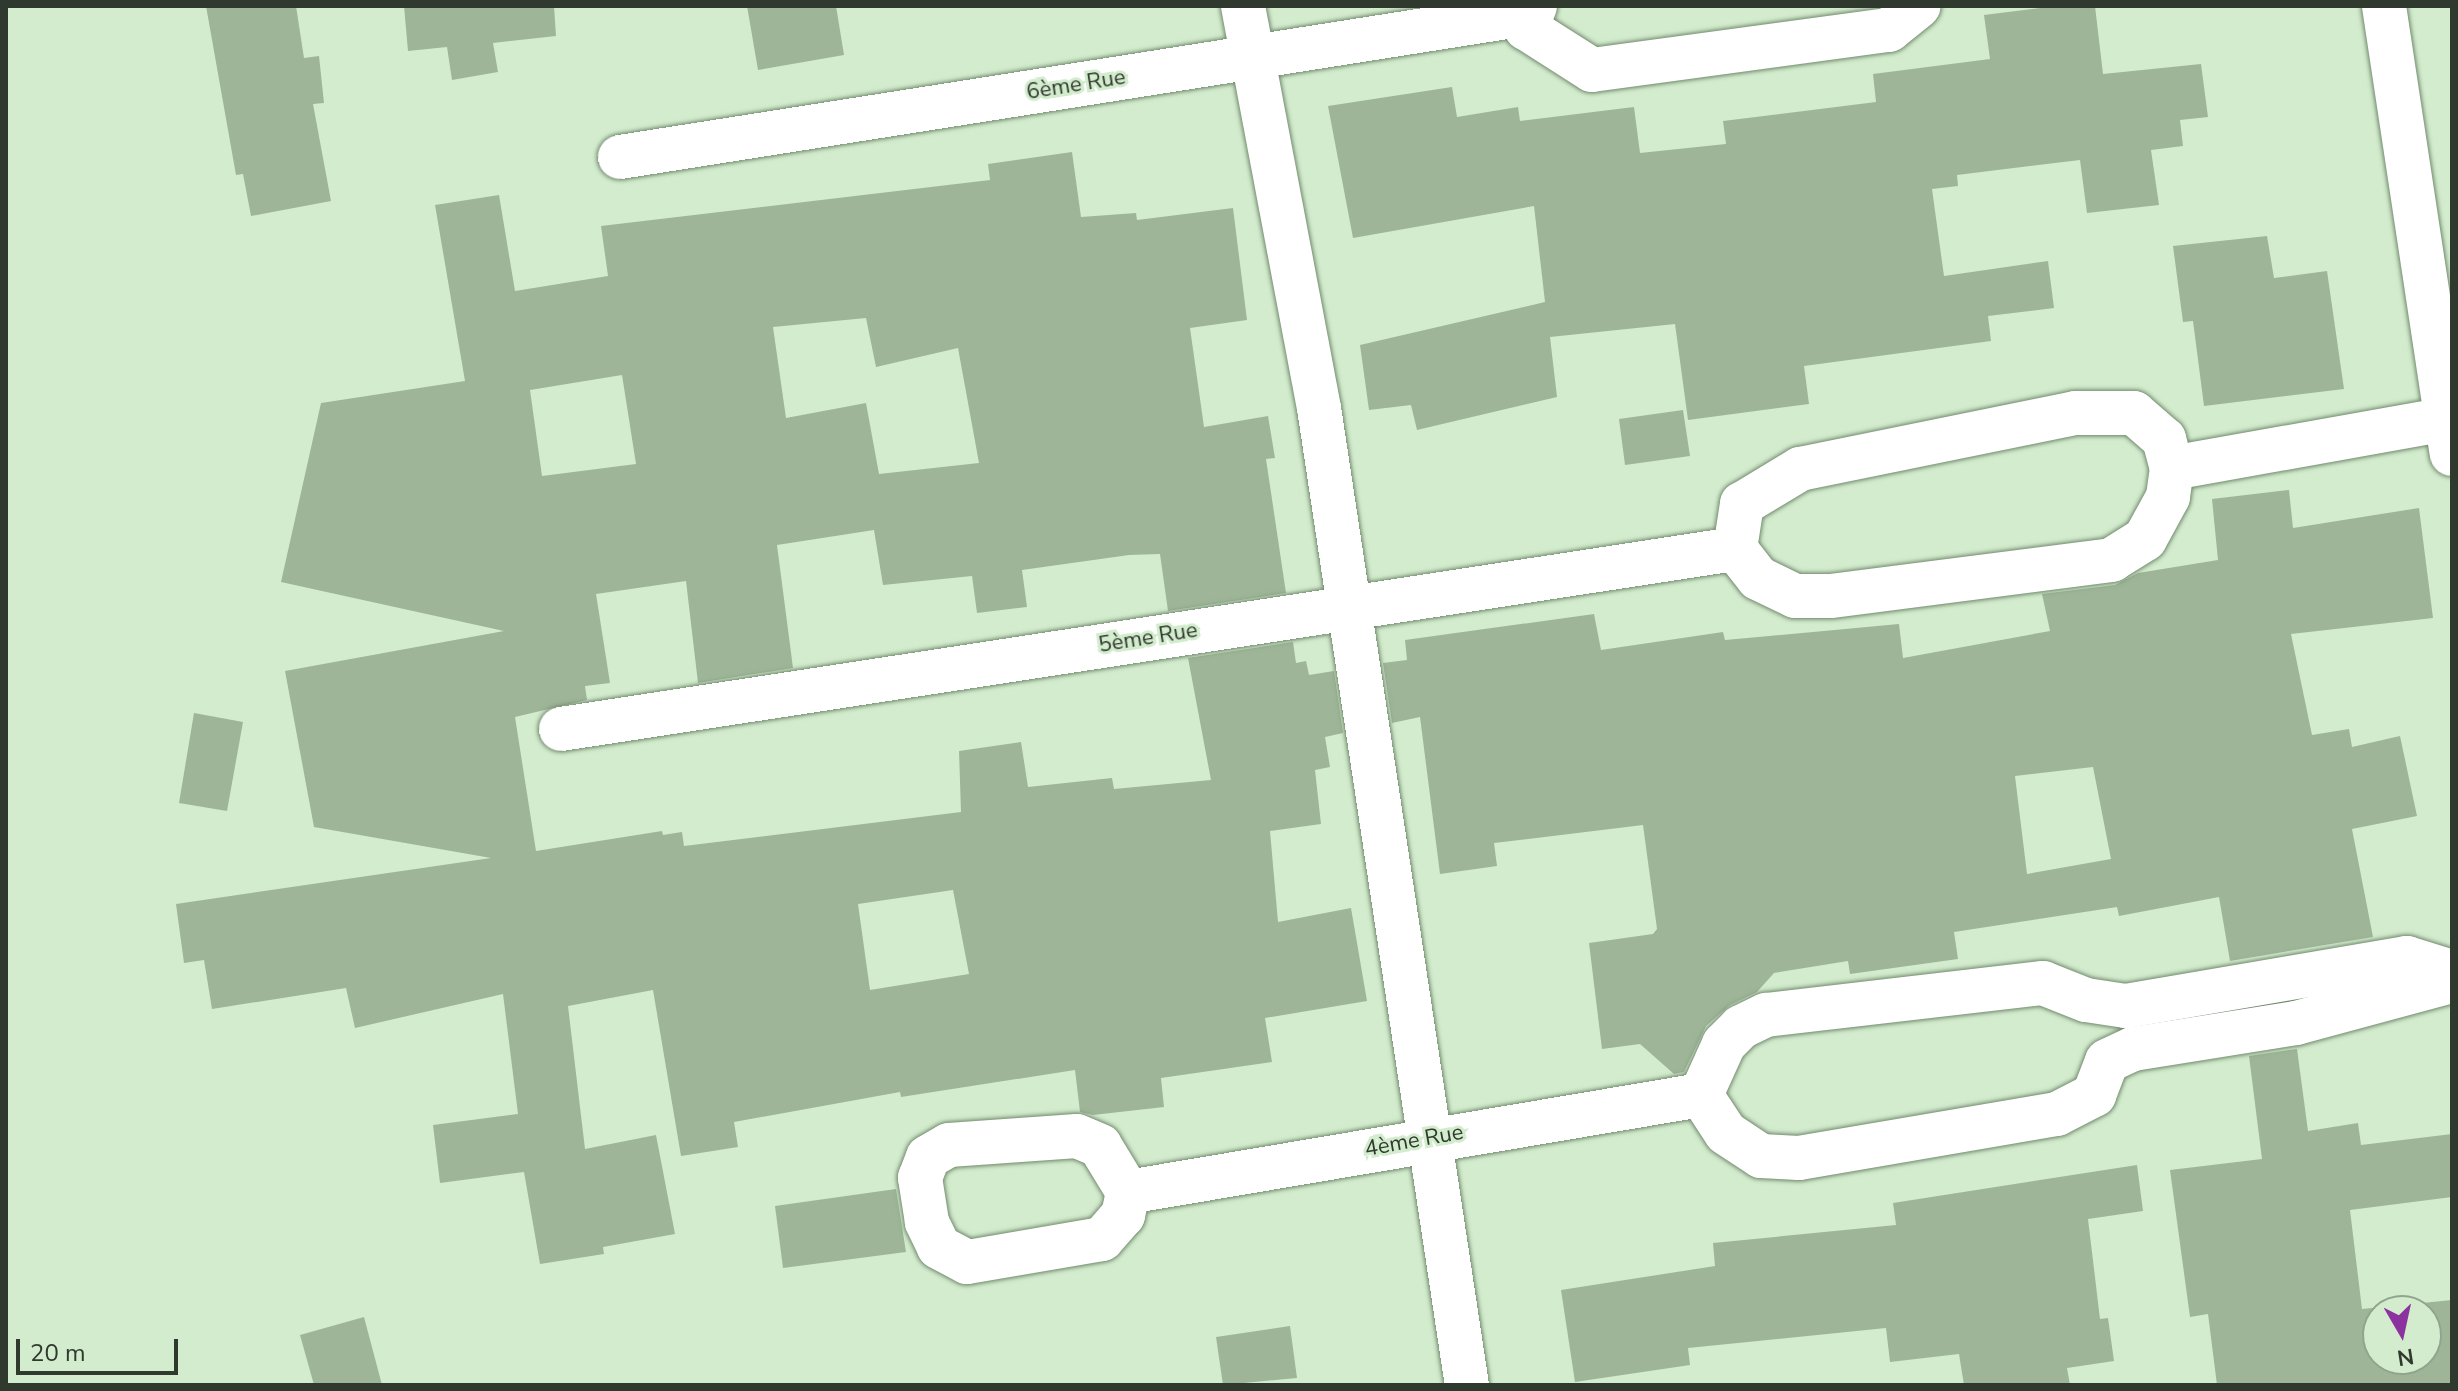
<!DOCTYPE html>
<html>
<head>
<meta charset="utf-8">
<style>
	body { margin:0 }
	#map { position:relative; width:2458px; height:1391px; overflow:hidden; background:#d3ecce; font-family:"Nunito Sans",sans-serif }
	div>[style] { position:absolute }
	.building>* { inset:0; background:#9eb598 }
	.roads { filter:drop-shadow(0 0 2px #738a6e) drop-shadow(0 0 2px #738a6e) }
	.minor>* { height:44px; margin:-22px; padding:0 22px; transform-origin:22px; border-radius:22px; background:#fff }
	span { translate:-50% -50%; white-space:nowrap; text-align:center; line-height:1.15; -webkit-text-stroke:6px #d3ecce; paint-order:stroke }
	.street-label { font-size:22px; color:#30392e }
	.frame { position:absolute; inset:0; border:8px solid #30392e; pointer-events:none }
	.north { position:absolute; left:2362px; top:1295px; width:80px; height:80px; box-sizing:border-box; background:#d3ecce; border:2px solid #92a48e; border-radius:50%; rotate:171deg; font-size:22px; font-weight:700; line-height:32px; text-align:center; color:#30392e }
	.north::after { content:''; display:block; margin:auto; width:28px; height:36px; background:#8b329f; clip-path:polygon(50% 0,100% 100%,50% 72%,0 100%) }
	.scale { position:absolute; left:16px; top:1339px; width:162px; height:36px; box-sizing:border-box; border:4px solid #30392e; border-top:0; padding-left:10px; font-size:24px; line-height:28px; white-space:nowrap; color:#30392e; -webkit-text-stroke:6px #d3ecce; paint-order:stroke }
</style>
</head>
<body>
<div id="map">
	<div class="building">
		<i style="clip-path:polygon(206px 6px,296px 6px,304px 58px,319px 56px,324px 103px,313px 104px,331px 201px,251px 216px,243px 174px,236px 175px)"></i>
		<i style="clip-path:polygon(404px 6px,554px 6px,556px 36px,493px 43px,498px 72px,452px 80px,447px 47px,408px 51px)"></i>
		<i style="clip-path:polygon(747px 6px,836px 6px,844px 55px,758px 70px)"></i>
		<i style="clip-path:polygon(2057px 6px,2095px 6px,2103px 74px,2201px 64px,2208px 117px,2180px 120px,2183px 146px,2151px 150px,2159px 205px,2087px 213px,2080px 160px,1957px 175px,1958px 186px,1932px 189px,1944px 276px,2048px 261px,2054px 308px,1988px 316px,1991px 341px,1804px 366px,1809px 404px,1688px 420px,1675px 324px,1550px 337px,1557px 397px,1417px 430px,1411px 405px,1369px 410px,1360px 345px,1545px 302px,1534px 206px,1353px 238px,1328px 106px,1452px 87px,1457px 117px,1518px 107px,1520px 121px,1634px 107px,1640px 153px,1726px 144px,1723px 121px,1876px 102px,1873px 74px,1990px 59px,1984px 15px)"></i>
		<i style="clip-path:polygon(evenodd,1072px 152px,1081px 217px,1136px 213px,1137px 220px,1233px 208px,1247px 320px,1190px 328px,1204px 427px,1268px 416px,1275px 458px,1266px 459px,1286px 593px,1168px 611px,1160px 554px,1129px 555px,1022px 570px,1027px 607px,977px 613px,972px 576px,883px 585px,874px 530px,777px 545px,793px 668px,698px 683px,686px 581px,596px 594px,610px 683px,585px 686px,587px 700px,515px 717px,536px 851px,662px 831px,663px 835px,682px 832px,684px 846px,961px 812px,959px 751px,1021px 742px,1028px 787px,1112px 778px,1114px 789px,1211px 780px,1188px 658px,1293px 642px,1296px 663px,1306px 661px,1309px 675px,1334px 671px,1343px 733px,1325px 737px,1330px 767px,1315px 770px,1321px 824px,1270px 831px,1278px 922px,1351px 908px,1367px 1001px,1265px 1018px,1272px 1062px,1161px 1078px,1164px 1107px,1093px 1115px,1080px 1112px,1075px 1070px,901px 1097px,900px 1092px,734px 1122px,738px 1147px,681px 1156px,653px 990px,568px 1006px,585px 1149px,656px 1135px,675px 1234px,603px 1247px,604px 1254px,540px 1264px,524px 1172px,440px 1183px,433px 1125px,518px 1114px,503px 994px,355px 1028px,346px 988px,212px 1009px,204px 960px,184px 963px,176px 904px,491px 858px,314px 827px,285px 671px,504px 631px,281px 582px,321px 403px,465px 381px,435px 205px,499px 195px,515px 291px,608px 276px,601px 226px,990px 180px,988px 164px,1072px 152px,866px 318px,876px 367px,958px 348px,979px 463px,879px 474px,866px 403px,786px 418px,773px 327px,866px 318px,1072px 152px,622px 375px,636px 464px,542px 476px,530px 390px,622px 375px,1072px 152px,953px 890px,969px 974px,870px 990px,858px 904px,953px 890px)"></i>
		<i style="clip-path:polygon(2267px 236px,2274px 278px,2327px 271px,2344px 389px,2204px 406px,2193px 321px,2183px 322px,2173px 246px)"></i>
		<i style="clip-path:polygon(1683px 410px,1690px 456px,1625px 465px,1619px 419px)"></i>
		<i style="clip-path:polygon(evenodd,2289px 490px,2293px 528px,2419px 508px,2433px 618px,2291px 634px,2312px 735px,2349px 729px,2352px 747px,2400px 736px,2417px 816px,2352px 829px,2373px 937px,2230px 961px,2219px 897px,2119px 916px,2117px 907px,1954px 932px,1958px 959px,1850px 974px,1848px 961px,1774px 973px,1757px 992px,1730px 1005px,1706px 1026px,1684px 1072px,1674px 1074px,1640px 1044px,1602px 1049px,1589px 943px,1653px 934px,1657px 929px,1643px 825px,1494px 843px,1497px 866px,1440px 874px,1420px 717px,1392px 723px,1383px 663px,1407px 660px,1405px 640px,1594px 614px,1601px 650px,1723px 632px,1725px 640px,1899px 624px,1903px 658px,2050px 631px,2042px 594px,2115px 585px,2138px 573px,2218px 560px,2212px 499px,2289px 490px,2093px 767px,2111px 859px,2027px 874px,2015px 776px,2093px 767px)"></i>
		<i style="clip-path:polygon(194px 713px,243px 722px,227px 811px,179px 803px)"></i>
		<i style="clip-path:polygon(evenodd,2297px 1049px,2308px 1131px,2358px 1123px,2361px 1145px,2452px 1134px,2452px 1197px,2350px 1210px,2362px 1309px,2452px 1300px,2452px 1385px,2217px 1385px,2208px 1314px,2190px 1317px,2170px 1170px,2262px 1159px,2249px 1056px,2297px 1049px,2378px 1311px,2426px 1311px,2426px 1359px,2378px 1359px,2378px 1311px)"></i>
		<i style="clip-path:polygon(2137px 1165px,2143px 1211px,2088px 1219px,2100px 1319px,2108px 1318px,2114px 1361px,2067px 1368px,2070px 1385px,1964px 1385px,1959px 1354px,1890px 1362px,1886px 1328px,1688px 1348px,1690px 1365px,1575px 1382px,1561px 1290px,1715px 1266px,1713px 1243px,1896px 1225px,1893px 1203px)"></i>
		<i style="clip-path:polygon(896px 1189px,906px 1252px,783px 1268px,775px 1206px)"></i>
		<i style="clip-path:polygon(364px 1317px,382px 1385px,314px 1385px,300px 1335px)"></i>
		<i style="clip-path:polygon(1290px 1326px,1297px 1378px,1223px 1385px,1216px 1337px)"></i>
	</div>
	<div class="roads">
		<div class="minor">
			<i style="left:1243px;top:6px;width:409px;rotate:79.3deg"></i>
			<i style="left:1319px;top:408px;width:988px;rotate:81.39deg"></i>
			<i style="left:1535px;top:6px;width:24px;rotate:112deg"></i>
			<i style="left:1526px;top:28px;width:78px;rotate:32.5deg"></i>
			<i style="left:1592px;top:70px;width:300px;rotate:-7.7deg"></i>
			<i style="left:1889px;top:30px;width:38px;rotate:-39deg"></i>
			<i style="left:2384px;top:6px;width:453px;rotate:81.4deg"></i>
			<i style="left:620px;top:157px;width:923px;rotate:-8.97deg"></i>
			<i style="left:2075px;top:413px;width:59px"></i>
			<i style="left:2134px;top:413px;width:40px;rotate:41deg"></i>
			<i style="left:2164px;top:439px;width:30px;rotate:75deg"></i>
			<i style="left:2172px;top:468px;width:29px;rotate:98deg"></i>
			<i style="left:2168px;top:497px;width:48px;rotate:118.7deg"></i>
			<i style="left:2145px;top:539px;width:39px;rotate:148deg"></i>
			<i style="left:2112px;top:560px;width:284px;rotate:172.7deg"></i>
			<i style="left:1830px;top:596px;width:35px;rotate:180deg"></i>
			<i style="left:1795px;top:596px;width:41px;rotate:-154.1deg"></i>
			<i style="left:1758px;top:578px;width:37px;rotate:-128deg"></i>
			<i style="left:1735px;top:549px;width:46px;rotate:-81.2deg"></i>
			<i style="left:1742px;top:504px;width:68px;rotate:-31.1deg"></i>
			<i style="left:1800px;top:469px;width:281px;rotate:-11.5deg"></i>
			<i style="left:2172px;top:468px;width:284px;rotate:-10.1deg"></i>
			<i style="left:561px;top:729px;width:1188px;rotate:-8.72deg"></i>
			<i style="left:1701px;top:1095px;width:45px;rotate:56.7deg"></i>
			<i style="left:1726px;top:1133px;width:42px;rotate:33.3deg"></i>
			<i style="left:1761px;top:1156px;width:38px;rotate:3deg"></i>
			<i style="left:1799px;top:1158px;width:262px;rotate:-9.7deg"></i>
			<i style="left:2057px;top:1114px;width:42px;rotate:-27.2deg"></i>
			<i style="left:2094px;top:1095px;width:36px;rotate:-69deg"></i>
			<i style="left:2107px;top:1061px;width:29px;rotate:-25deg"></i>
			<i style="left:2133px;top:1049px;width:165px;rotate:-9.1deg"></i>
			<i style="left:2296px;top:1023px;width:162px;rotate:-15.1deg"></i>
			<i style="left:1701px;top:1095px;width:56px;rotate:-65.7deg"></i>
			<i style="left:1724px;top:1044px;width:24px;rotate:-45deg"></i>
			<i style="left:1741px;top:1027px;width:28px;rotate:-26deg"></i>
			<i style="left:1766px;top:1015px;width:279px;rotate:-6.6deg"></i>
			<i style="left:2043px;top:983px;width:46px;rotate:21.6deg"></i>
			<i style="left:2086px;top:1000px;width:40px;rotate:8.5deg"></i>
			<i style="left:2126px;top:1006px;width:285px;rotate:-9.7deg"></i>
			<i style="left:2407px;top:958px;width:47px;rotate:17.3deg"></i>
			<i style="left:1077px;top:1136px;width:25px;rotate:23deg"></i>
			<i style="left:1100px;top:1146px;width:54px;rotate:58.7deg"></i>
			<i style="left:1128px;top:1192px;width:24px;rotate:102deg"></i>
			<i style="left:1123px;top:1215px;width:32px;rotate:131deg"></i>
			<i style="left:1102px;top:1239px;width:137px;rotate:170.3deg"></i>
			<i style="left:967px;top:1262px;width:32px;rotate:-152deg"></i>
			<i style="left:939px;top:1247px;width:28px;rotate:-116deg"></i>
			<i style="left:927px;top:1222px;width:45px;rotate:-99deg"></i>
			<i style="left:920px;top:1178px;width:22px;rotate:-69deg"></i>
			<i style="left:928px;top:1157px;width:24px;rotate:-30deg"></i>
			<i style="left:949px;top:1145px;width:128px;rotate:-4deg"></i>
			<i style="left:1128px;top:1192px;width:581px;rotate:-9.61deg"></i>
		</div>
	</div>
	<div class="street-label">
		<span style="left:1076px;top:85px;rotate:-9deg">6ème Rue</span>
		<span style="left:1148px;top:638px;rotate:-9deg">5ème Rue</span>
		<span style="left:1414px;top:1141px;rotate:-10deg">4ème Rue</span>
	</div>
	<div class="frame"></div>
	<div class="north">N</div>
	<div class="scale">20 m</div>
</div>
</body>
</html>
